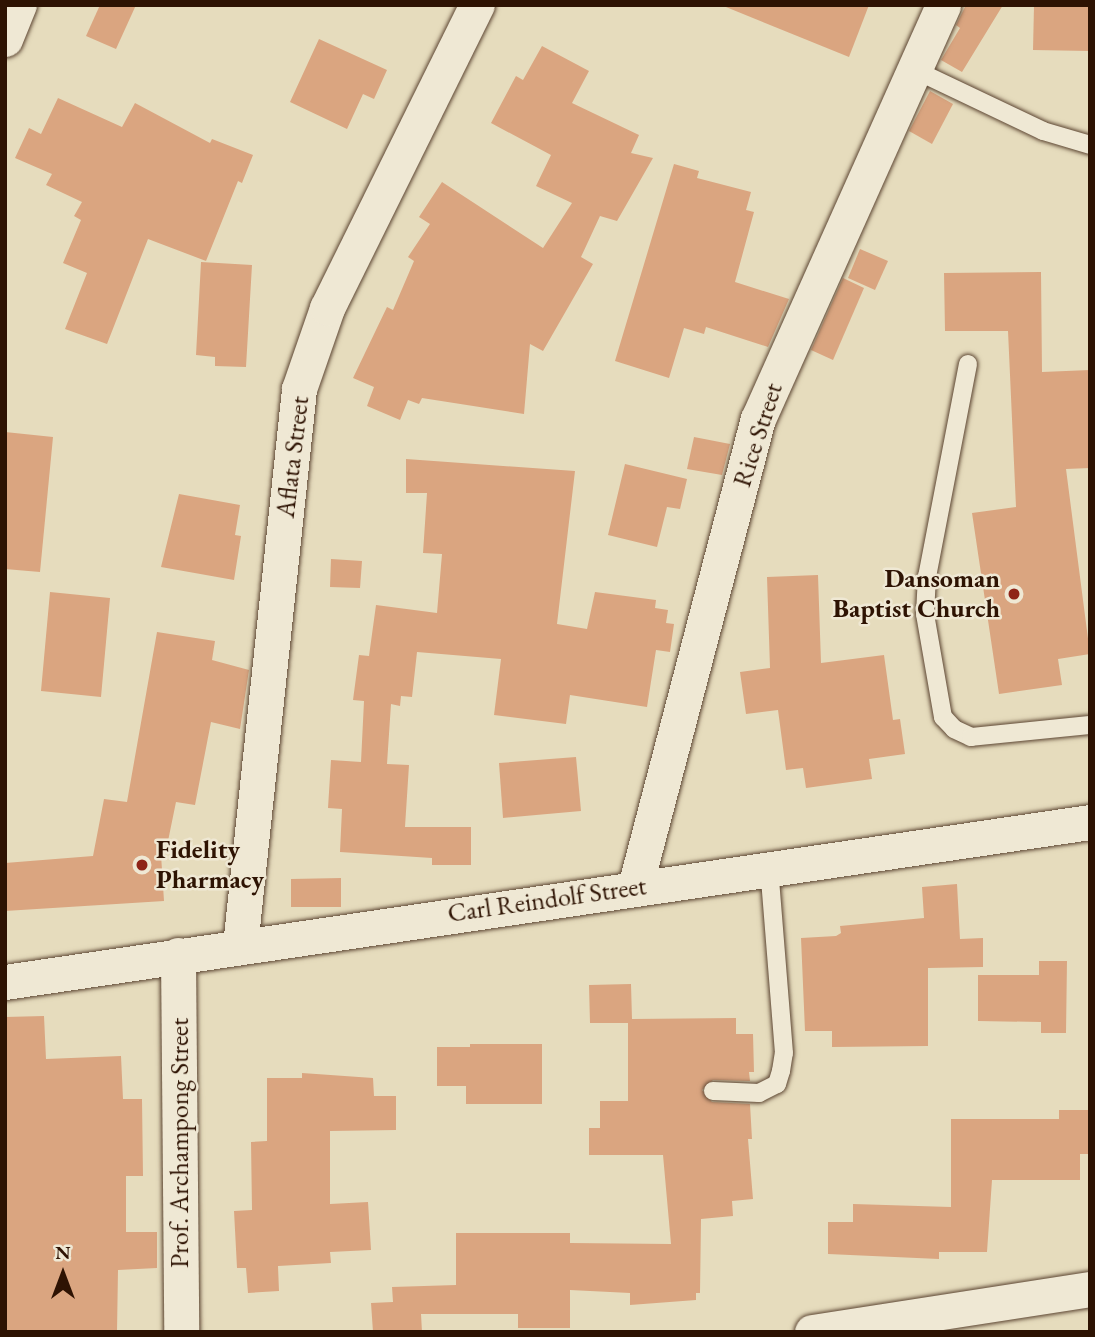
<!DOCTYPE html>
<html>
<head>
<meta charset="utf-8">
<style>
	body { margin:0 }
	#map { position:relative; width:1095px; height:1337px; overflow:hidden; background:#e6dcbd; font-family:"EB Garamond",serif }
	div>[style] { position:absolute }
	.building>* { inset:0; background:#daa580 }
	.roads { filter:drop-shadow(0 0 2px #5c4532) drop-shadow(0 0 2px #5c4532) }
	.lane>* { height:18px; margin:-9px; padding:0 9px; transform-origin:9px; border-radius:9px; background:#efe8d4 }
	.street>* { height:35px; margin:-17.5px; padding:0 17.5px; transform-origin:17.5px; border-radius:17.5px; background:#efe8d4 }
	.dots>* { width:19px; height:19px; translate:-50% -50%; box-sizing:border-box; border:4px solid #efe8d4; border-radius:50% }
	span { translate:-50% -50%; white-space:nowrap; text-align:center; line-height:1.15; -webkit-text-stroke:5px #efe8d4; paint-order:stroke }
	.street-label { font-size:26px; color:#2e1303 }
	.poi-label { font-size:26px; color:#2e1303; font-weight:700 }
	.right { translate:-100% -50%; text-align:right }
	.left { translate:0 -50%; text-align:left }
	.frame { position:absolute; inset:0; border:7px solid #2e1303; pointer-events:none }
	.north { position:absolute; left:28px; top:1239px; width:70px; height:70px; -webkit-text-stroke:5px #efe8d4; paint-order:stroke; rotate:0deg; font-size:19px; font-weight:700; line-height:28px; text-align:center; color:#2e1303 }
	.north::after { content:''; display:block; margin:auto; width:24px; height:32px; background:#2e1303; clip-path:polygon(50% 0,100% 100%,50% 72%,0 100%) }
</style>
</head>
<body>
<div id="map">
	<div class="building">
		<i style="clip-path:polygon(100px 5px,136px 5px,116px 49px,86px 36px)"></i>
		<i style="clip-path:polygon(721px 5px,869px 5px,849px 57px)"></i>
		<i style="clip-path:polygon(966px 5px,1003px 5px,962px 72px,941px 60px,960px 28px,956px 25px)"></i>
		<i style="clip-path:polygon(1034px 6px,1090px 7px,1090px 51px,1033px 50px)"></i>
		<i style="clip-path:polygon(319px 39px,387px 70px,374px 99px,363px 94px,347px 129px,290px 102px)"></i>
		<i style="clip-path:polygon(542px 46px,589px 71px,572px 103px,639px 135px,631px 153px,653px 158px,617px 221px,600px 216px,581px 257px,593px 264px,543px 351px,530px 344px,524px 414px,422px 398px,419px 404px,408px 400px,400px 420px,367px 406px,374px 387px,353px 378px,387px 307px,393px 310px,414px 261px,408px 257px,430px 224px,419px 217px,442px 182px,543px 248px,572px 203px,536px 186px,551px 155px,491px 123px,516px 76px,523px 80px)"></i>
		<i style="clip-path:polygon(930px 91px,953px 104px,932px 144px,909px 131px)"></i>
		<i style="clip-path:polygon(58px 98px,122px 127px,135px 103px,210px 143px,212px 139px,253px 155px,242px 183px,238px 181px,206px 261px,148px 239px,107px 344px,65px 329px,87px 273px,63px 263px,81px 220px,74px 216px,82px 202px,46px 185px,52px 174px,15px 158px,29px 128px,41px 134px)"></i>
		<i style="clip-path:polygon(674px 164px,699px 171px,697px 178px,751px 192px,746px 210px,754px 212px,735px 282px,789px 299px,768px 347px,706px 327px,704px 334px,684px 328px,669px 378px,615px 361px)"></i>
		<i style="clip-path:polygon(860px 249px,888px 261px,875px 290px,848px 278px)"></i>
		<i style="clip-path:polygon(201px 262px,252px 265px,246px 367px,215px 366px,215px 357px,196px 355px)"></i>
		<i style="clip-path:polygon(1041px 272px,1042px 372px,1090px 370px,1090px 468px,1066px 469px,1090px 654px,1058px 659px,1062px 685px,999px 694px,972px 513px,1016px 507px,1008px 331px,945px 331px,944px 273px)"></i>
		<i style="clip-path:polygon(843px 278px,864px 288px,833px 360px,811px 350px)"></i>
		<i style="clip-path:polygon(5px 432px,53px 437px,40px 572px,5px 569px)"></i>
		<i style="clip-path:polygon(694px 437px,730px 444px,722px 475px,687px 469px)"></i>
		<i style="clip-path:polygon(406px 459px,575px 471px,557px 624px,587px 629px,595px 592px,656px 600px,655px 608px,668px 610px,666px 623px,674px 624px,670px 652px,656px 650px,647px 707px,570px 695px,566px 724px,494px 715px,501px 659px,417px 652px,412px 697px,401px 696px,400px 706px,391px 704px,387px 764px,409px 765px,405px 827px,471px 827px,471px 865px,432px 865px,432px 858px,340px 852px,342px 809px,328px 808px,331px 760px,361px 762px,364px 701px,353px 700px,359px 655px,369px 656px,376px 605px,437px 613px,442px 554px,423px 553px,427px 493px,406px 493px)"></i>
		<i style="clip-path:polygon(625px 464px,687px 479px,680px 509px,667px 507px,657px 547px,608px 535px)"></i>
		<i style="clip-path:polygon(179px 494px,240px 505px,235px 535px,241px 536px,234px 580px,161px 567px)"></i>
		<i style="clip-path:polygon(331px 559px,362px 561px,360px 588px,330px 587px)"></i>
		<i style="clip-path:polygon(818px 575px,821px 663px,884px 655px,893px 720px,900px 719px,905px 754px,869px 759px,872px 779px,806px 788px,803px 768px,786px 770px,778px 710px,746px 714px,740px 672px,770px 668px,767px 577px)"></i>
		<i style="clip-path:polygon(50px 592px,110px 598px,101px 697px,41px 691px)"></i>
		<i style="clip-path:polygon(157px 632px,215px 641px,212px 660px,249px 670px,240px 729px,211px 722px,195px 805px,176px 802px,168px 841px,160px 839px,164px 901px,5px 911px,5px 863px,93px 856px,104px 799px,127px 802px)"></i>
		<i style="clip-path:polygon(576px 757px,581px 811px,503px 818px,499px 763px)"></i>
		<i style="clip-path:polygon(341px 878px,341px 907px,291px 907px,291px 879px)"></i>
		<i style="clip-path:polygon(957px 884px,960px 939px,983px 938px,983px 967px,928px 968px,928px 1046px,832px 1047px,832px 1031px,805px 1031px,801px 938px,836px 936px,841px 933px,840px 926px,924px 918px,922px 887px)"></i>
		<i style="clip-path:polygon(1039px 961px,1067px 961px,1066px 1033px,1041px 1033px,1041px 1022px,978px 1021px,978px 975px,1039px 975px)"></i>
		<i style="clip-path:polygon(631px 984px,632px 1019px,736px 1018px,736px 1034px,753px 1034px,754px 1072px,749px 1072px,750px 1081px,713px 1080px,702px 1090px,712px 1102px,750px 1104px,752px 1139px,748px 1139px,753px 1199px,732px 1201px,733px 1216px,701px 1219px,700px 1293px,696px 1293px,696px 1300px,630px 1305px,630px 1293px,570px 1290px,570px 1328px,518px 1328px,518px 1314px,421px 1314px,422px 1332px,373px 1332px,371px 1303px,393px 1302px,392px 1287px,456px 1285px,456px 1233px,570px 1233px,570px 1243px,671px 1244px,663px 1155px,589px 1155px,589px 1128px,600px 1128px,600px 1101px,628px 1101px,628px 1023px,590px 1023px,589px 985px)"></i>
		<i style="clip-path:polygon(44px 1016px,46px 1059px,121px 1056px,123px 1099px,142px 1099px,143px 1176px,126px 1176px,126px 1232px,157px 1232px,157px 1268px,118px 1270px,117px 1332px,7px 1332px,5px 1017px)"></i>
		<i style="clip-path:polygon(470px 1044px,542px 1044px,542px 1104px,466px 1104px,466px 1086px,437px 1086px,437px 1047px,470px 1047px)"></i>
		<i style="clip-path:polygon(302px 1073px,373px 1078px,374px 1096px,396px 1096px,396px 1130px,330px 1131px,330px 1204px,368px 1202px,371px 1250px,330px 1252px,331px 1263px,278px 1266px,279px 1291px,248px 1293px,246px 1268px,237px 1268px,234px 1211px,252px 1210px,251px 1142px,267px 1141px,267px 1078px,302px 1078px)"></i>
		<i style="clip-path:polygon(1059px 1110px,1090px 1110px,1090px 1154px,1080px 1154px,1080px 1180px,992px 1180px,987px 1252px,939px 1252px,939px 1259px,828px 1254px,828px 1222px,853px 1222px,853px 1204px,951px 1207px,951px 1119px,1059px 1119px)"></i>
	</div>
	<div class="roads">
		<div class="lane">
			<i style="left:913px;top:69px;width:144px;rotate:25.5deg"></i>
			<i style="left:1043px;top:131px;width:49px;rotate:16.6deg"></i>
			<i style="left:968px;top:364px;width:216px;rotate:100.9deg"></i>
			<i style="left:927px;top:576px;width:38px;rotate:93deg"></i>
			<i style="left:925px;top:614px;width:105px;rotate:80.1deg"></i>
			<i style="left:943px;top:717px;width:16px;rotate:47deg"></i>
			<i style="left:954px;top:729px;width:19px;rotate:25deg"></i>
			<i style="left:971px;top:737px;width:120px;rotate:-5.8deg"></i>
			<i style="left:713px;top:1091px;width:46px;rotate:2.5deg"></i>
			<i style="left:759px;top:1093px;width:20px;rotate:-27deg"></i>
			<i style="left:777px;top:1084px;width:14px;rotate:-73deg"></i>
			<i style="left:781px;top:1071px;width:18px;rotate:-81deg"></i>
			<i style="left:784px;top:1053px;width:187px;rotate:-94.6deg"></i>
		</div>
		<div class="street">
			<i style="left:5px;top:39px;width:37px;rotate:-68deg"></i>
			<i style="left:635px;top:887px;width:484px;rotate:-75.3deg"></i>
			<i style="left:758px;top:419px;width:453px;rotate:-65.9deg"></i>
			<i style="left:240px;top:946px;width:560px;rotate:-83.95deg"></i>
			<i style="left:299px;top:389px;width:86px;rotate:-70.9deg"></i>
			<i style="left:327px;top:308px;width:338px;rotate:-63.7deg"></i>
			<i style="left:178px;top:955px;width:377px;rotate:89.5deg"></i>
			<i style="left:5px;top:982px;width:1097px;rotate:-8.39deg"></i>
			<i style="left:812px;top:1332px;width:281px;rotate:-8.8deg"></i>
		</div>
	</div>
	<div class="dots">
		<i style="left:1014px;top:594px;background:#8f2418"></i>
		<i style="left:142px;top:865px;background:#8f2418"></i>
	</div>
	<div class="street-label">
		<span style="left:758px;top:435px;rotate:-72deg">Rice Street</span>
		<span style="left:293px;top:457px;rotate:-83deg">Aflata Street</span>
		<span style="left:547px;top:900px;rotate:-8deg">Carl Reindolf Street</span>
		<span style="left:180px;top:1143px;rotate:-90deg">Prof. Archampong Street</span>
	</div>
	<div class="poi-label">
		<span class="right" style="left:1000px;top:594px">Dansoman<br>Baptist Church</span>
		<span class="left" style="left:156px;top:865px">Fidelity<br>Pharmacy</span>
	</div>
	<div class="frame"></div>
	<div class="north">N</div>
</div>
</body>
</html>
